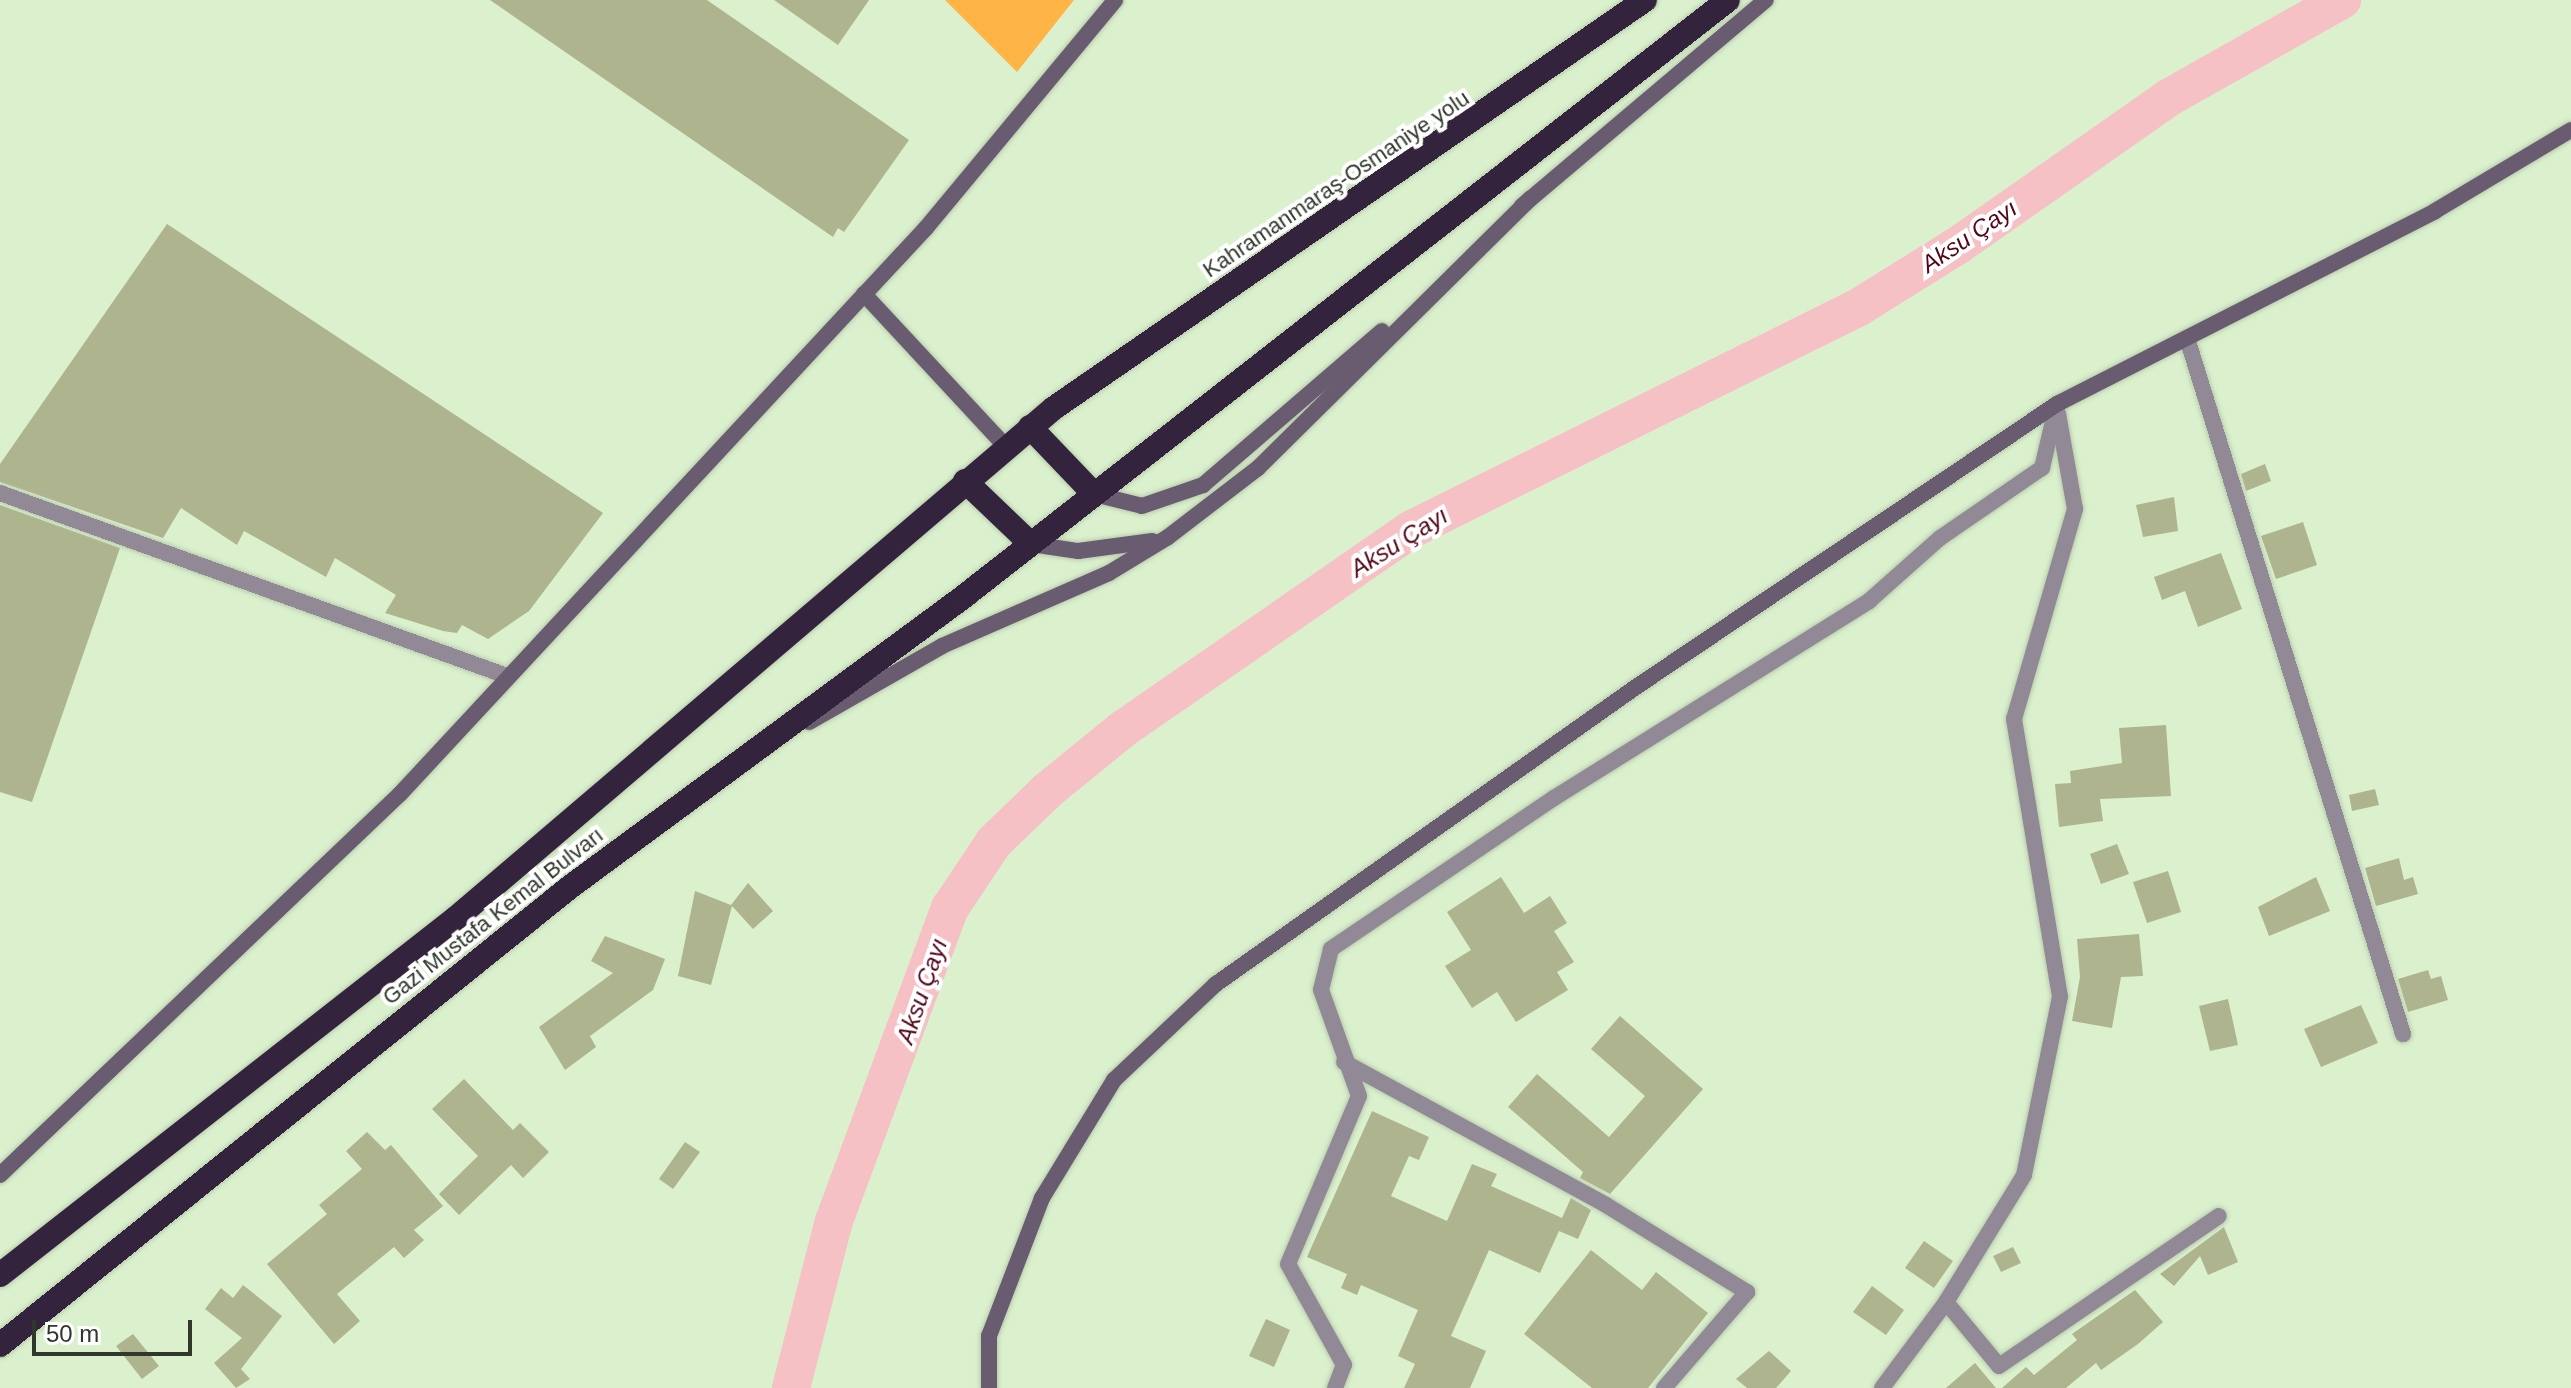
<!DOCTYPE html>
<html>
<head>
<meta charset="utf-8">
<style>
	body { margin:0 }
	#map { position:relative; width:2571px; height:1388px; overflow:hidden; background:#dbf1ce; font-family:Arial,sans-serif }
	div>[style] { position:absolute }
	.green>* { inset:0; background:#feb546 }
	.river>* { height:38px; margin:-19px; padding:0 19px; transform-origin:19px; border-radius:19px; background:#f5c1c5 }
	.building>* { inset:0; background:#aeb48e }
	.roads { filter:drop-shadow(0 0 2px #b9ccad) drop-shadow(0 0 2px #b9ccad) }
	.street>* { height:16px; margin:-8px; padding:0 8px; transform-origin:8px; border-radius:8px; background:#928997 }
	.secondary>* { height:16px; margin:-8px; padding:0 8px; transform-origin:8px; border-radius:8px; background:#695c70 }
	.highway>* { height:24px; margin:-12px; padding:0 12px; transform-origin:12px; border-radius:12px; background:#34233d }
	span { translate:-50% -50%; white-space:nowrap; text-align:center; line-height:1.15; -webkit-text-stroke:8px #fff; paint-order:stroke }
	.street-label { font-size:22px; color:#2f382a }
	.water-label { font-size:24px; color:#520519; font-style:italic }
	.scale { position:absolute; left:32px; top:1320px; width:160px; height:36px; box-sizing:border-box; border:4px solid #2f382a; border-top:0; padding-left:10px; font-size:24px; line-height:28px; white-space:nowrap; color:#2f382a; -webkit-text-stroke:6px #fff; paint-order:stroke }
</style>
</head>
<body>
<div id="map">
	<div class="green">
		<i style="clip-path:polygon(945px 0,1074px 0,1017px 72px)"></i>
	</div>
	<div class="river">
		<i style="left:791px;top:1388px;width:172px;rotate:-75.6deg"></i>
		<i style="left:834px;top:1221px;width:334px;rotate:-69.7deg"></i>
		<i style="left:950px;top:908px;width:79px;rotate:-56.3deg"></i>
		<i style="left:994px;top:842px;width:75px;rotate:-43.9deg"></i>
		<i style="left:1048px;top:790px;width:97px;rotate:-39.1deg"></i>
		<i style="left:1123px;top:729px;width:351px;rotate:-34.7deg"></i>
		<i style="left:1412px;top:529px;width:499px;rotate:-26.4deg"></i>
		<i style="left:1859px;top:307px;width:115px;rotate:-31.9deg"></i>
		<i style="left:1957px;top:246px;width:258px;rotate:-35deg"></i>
		<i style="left:2168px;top:98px;width:200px;rotate:-29.4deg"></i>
	</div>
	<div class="building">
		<i style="clip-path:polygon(490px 0,707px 0,909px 140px,844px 232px,838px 228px,833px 237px)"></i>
		<i style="clip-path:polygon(774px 0,869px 0,838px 45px)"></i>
		<i style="clip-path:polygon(167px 224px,603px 513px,529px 611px,488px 639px,462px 625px,457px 633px,443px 631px,385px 613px,396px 595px,335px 558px,326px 577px,244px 531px,237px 545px,181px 508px,163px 538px,0 482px,0 464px)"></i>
		<i style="clip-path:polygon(2265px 464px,2271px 481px,2246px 491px,2241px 474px)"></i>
		<i style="clip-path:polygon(2174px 497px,2178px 531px,2143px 537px,2136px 505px)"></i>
		<i style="clip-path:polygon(0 505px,120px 548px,32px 802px,0 792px)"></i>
		<i style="clip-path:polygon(2303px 522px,2317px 565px,2276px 579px,2261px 536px)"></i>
		<i style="clip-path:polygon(2221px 553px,2242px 609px,2198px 627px,2185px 591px,2162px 600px,2154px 577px)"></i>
		<i style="clip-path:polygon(2166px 725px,2171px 796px,2100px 799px,2103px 821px,2059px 827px,2055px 784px,2071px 783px,2070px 771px,2122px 763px,2119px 728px)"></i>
		<i style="clip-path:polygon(2375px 789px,2379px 805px,2352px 811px,2349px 795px)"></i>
		<i style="clip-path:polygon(2117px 844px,2129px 874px,2101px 884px,2090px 854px)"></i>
		<i style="clip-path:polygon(2399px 858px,2404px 880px,2413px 877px,2418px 894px,2376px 906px,2365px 868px)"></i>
		<i style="clip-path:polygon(2168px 871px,2181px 912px,2147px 923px,2133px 882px)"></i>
		<i style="clip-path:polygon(1501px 877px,1524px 913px,1550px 896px,1567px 923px,1554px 931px,1574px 962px,1557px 972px,1568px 990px,1516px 1022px,1497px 992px,1472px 1008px,1445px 966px,1471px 950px,1447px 912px)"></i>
		<i style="clip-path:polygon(2316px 877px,2330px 911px,2269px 936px,2258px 907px)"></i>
		<i style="clip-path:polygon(748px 883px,773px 911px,753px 929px,732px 906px,711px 985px,678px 976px,695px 891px,731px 905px)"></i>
		<i style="clip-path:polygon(2139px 934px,2143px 976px,2121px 977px,2112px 1028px,2072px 1021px,2080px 977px,2077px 939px)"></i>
		<i style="clip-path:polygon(605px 936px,665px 959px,653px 990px,590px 1036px,596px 1047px,565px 1070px,539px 1027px,613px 973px,591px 961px)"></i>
		<i style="clip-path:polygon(2428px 970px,2431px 979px,2441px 976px,2448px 1000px,2408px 1012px,2398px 979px)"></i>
		<i style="clip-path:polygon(2228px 999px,2238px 1045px,2210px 1051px,2199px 1006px)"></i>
		<i style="clip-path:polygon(2361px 1005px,2378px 1043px,2321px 1067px,2304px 1029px)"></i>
		<i style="clip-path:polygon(1620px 1016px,1703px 1089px,1610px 1194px,1580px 1178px,1583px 1172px,1508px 1107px,1537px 1074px,1609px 1137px,1645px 1096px,1591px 1049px)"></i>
		<i style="clip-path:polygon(464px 1079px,513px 1130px,520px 1123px,549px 1152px,523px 1178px,511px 1165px,459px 1215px,439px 1194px,478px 1156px,432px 1109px)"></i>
		<i style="clip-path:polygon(1372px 1111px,1429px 1137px,1419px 1160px,1409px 1156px,1391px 1196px,1447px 1221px,1472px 1164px,1497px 1174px,1491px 1186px,1562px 1218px,1571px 1198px,1591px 1210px,1578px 1239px,1559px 1231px,1540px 1273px,1489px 1250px,1451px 1336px,1486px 1351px,1470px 1388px,1404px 1388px,1415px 1364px,1398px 1356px,1418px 1310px,1361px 1285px,1357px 1295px,1341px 1288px,1347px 1274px,1307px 1257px)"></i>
		<i style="clip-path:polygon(367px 1132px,385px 1150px,391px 1145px,443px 1206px,414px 1230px,424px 1240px,404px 1258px,394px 1247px,337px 1294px,360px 1321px,334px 1344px,267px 1264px,327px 1214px,319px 1205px,362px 1169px,346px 1151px)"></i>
		<i style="clip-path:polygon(685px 1142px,700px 1152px,673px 1189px,659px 1179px)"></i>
		<i style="clip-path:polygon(2224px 1227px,2238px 1262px,2208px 1275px,2200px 1256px,2174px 1286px,2160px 1274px)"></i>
		<i style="clip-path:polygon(1924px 1241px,1953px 1261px,1934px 1288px,1905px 1268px)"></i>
		<i style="clip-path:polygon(2013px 1247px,2021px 1263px,2001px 1272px,1993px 1256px)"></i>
		<i style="clip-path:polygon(1591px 1250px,1642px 1290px,1656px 1272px,1708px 1313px,1648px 1388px,1592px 1388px,1524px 1334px)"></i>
		<i style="clip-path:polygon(243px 1285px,282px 1316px,241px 1369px,250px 1379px,236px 1388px,214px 1363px,242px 1338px,205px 1309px,221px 1288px,233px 1298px)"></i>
		<i style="clip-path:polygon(1872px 1286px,1904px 1310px,1886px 1335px,1853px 1312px)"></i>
		<i style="clip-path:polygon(2135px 1290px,2163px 1322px,2138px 1344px,2101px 1370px,2096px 1363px,2066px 1388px,2002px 1388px,2026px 1367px,2034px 1375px,2077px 1340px,2072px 1334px)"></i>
		<i style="clip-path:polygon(1266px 1319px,1290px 1330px,1274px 1367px,1249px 1356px)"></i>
		<i style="clip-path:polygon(133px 1334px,159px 1366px,142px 1379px,116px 1346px)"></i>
		<i style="clip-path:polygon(1769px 1351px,1791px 1371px,1776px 1388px,1747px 1388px,1736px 1379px)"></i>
		<i style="clip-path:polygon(1975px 1363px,1996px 1388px,1946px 1388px)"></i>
	</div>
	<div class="roads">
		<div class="street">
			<i style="left:2187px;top:338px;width:729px;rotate:72.76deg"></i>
			<i style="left:0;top:493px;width:539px;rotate:19.85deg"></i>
			<i style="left:1344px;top:1062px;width:298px;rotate:28.6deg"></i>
			<i style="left:1606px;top:1205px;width:166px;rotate:31.7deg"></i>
			<i style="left:1747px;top:1292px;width:127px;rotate:130.8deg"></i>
			<i style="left:1946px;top:1302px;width:83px;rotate:50.4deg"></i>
			<i style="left:1999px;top:1366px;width:266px;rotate:-34.3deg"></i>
			<i style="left:1335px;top:1388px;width:25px;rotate:-69deg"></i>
			<i style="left:1344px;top:1365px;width:115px;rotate:-119deg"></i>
			<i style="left:1288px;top:1264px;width:182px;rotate:-67.1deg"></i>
			<i style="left:1359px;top:1096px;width:113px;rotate:-109.7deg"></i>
			<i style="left:1321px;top:990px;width:42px;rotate:-76.3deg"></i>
			<i style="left:1331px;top:949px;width:269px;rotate:-34.1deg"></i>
			<i style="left:1554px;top:798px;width:372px;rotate:-32deg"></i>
			<i style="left:1869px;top:601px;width:95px;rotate:-41.6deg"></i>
			<i style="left:1940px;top:538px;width:124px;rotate:-34.5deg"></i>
			<i style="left:2042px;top:468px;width:66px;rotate:-76.8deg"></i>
			<i style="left:1882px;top:1388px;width:107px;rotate:-53.3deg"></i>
			<i style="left:1946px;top:1302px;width:149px;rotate:-58.4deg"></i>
			<i style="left:2024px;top:1175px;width:182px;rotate:-78.6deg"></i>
			<i style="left:2060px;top:997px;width:282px;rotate:-99.4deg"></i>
			<i style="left:2014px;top:719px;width:219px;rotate:-73.8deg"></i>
			<i style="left:2075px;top:509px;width:97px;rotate:-100.1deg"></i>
		</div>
		<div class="secondary">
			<i style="left:1522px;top:206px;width:319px;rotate:-40.2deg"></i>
			<i style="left:864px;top:294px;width:209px;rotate:47.1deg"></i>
			<i style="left:1094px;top:494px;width:49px;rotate:14deg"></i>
			<i style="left:1142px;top:506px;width:65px;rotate:-19deg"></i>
			<i style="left:1203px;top:485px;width:236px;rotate:-40.7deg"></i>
			<i style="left:1031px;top:544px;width:48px;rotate:8.5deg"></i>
			<i style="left:1078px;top:551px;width:75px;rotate:-7.7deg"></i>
			<i style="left:809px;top:722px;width:153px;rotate:-29.7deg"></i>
			<i style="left:942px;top:646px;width:182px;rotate:-23.6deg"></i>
			<i style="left:1109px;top:573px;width:69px;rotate:-31.4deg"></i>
			<i style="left:1168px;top:537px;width:113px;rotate:-37.5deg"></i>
			<i style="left:1258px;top:468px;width:383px;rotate:-44.7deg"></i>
			<i style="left:0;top:1175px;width:552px;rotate:-43.61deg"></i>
			<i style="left:400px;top:794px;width:773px;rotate:-47.1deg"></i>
			<i style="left:926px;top:228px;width:296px;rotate:-50.3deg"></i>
			<i style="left:989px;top:1388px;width:52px;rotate:-90deg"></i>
			<i style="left:989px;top:1336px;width:148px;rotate:-69deg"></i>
			<i style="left:1042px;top:1198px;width:138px;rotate:-58.6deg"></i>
			<i style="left:1114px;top:1080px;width:140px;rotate:-43.3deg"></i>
			<i style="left:1216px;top:984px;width:514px;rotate:-35.27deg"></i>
			<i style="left:1636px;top:687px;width:507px;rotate:-33.91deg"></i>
			<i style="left:2057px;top:404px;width:424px;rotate:-27deg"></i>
			<i style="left:2435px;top:211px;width:158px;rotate:-30.8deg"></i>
		</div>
		<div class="highway">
			<i style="left:1030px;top:427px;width:93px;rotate:46.3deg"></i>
			<i style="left:965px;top:481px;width:91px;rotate:43.7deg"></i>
			<i style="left:0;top:1275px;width:579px;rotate:-38.06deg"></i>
			<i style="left:456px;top:918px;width:786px;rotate:-40.46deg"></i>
			<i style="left:1054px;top:408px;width:718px;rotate:-34.62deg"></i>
			<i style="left:0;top:1345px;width:731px;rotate:-38.78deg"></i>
			<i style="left:570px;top:887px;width:493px;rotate:-36.4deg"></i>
			<i style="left:967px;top:594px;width:965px;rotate:-37.97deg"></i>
		</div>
	</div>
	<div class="street-label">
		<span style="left:1336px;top:184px;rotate:-34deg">Kahramanmaraş-Osmaniye yolu</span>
		<span style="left:493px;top:916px;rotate:-38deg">Gazi Mustafa Kemal Bulvarı</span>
	</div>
	<div class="water-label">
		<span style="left:1969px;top:236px;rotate:-34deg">Aksu Çayı</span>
		<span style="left:1399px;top:542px;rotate:-32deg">Aksu Çayı</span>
		<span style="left:922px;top:991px;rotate:-71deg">Aksu Çayı</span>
	</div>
	<div class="scale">50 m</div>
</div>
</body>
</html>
